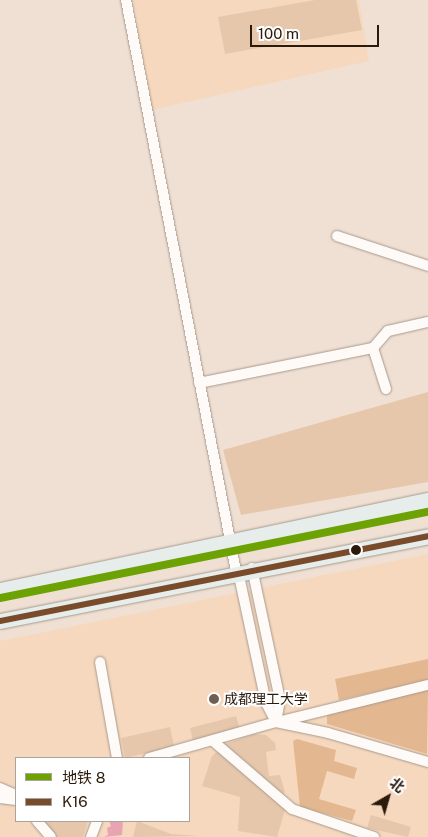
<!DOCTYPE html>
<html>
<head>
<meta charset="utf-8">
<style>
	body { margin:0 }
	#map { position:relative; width:428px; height:837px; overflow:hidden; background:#efe0d3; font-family:"Public Sans","Noto Sans SC",sans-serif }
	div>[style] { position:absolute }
	.built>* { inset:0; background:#f6d8be }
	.green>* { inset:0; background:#e6c7ab }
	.forest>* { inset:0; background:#e3b890 }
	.water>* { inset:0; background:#e8a4b1 }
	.roads { filter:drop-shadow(0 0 1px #a89a8d) drop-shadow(0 0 1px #a89a8d) }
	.street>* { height:10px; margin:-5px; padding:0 5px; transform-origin:5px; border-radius:5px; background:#fdfaf8 }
	.primary>* { height:15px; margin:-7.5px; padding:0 7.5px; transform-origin:7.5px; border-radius:7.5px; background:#e6edea }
	.bus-1>* { height:6px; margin:-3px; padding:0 3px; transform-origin:3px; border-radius:3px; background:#7a4b2a }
	.metro-1>* { height:8px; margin:-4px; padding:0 4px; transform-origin:4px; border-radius:4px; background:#6ca203 }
	.dots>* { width:14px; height:14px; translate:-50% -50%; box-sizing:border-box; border:2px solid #fff; border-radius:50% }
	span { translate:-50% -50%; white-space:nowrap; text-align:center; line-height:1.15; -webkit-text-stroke:4px #fff; paint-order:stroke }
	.poi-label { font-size:14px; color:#2b1a0b }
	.left { translate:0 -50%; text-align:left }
	.legend { position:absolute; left:15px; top:757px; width:175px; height:65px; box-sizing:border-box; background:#fff; border:1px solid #aaa39d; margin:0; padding:6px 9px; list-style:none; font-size:15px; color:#2b1a0b }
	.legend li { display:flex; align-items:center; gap:10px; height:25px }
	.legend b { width:25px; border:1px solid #aaa39d }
	.north { position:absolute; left:363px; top:772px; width:50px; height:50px; -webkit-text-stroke:4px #fff; paint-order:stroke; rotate:38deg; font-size:14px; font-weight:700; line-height:20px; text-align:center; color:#2b1a0b }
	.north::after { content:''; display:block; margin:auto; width:18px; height:22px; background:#2b1a0b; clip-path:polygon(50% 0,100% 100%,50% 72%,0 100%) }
	.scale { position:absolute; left:250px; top:25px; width:129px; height:22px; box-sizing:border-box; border:2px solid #2b1a0b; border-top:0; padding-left:6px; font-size:15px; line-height:18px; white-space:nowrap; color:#2b1a0b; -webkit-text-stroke:4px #fff; paint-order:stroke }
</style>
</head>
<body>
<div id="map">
	<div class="built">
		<i style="clip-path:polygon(133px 0,359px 0,369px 61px,152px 110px)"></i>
		<i style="clip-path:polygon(evenodd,428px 554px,428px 837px,0 837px,0 641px,428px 554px,16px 758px,189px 758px,189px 821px,16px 821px,16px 758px)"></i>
	</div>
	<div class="green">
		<i style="clip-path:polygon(315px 0,356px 0,362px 30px,225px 54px,218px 17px)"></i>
		<i style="clip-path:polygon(428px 392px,428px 482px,241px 515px,223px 450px)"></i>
		<i style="clip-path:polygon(236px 716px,240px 729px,193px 741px,190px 728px)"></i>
		<i style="clip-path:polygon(170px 727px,174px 747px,125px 758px,121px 738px)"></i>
		<i style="clip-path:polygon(254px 734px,266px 735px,275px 743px,276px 750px,266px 752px,269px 776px,280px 775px,285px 792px,282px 794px,225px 744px)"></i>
		<i style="clip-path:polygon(218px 751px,285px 810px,277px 837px,238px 831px,240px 797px,202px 786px,212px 756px)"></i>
		<i style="clip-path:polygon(371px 815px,411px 827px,408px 837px,367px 828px)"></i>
		<i style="clip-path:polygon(42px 821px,88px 821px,83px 837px,56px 837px)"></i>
		<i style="clip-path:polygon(137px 821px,171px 834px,199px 836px,133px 837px)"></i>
	</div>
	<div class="forest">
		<i style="clip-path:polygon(428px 659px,428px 680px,339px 700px,335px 679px)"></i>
		<i style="clip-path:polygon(428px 689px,427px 754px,327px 724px,327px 714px)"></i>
		<i style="clip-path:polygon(297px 739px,336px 750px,334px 761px,357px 768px,354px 779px,327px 771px,319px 799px,356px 810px,352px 821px,300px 807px,293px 741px)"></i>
	</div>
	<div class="water">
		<i style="clip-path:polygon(109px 821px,123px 821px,122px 835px,104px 837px,108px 835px,107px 828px,111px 826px)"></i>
	</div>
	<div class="roads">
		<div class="street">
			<i style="left:126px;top:0;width:581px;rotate:79.1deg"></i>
			<i style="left:337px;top:236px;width:96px;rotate:18.2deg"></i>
			<i style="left:373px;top:348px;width:43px;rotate:72.4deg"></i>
			<i style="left:199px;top:383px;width:177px;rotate:-11.4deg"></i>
			<i style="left:373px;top:348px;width:23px;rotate:-49deg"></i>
			<i style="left:388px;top:331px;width:41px;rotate:-12.7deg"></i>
			<i style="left:252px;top:568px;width:135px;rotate:78deg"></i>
			<i style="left:280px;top:700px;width:22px;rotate:100deg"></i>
			<i style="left:238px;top:571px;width:135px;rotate:78deg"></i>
			<i style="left:266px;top:703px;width:21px;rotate:62deg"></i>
			<i style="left:100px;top:662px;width:97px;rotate:80deg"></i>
			<i style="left:282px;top:721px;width:150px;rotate:-13.9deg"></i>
			<i style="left:213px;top:741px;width:104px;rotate:40.7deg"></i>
			<i style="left:292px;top:809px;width:87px;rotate:18.9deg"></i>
			<i style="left:149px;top:758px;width:132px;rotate:-15.8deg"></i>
			<i style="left:276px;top:722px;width:53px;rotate:11.9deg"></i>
			<i style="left:328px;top:733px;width:104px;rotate:16.2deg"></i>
			<i style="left:0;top:788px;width:17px;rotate:24deg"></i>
			<i style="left:0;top:798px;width:16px;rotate:7deg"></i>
			<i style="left:37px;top:821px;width:21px;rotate:49deg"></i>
			<i style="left:91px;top:837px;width:17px;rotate:-69deg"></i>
		</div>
		<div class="primary">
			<i style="left:0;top:590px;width:437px;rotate:-11.9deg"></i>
			<i style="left:0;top:621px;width:436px;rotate:-11.2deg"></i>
		</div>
	</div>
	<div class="bus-1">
		<i style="left:0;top:621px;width:436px;rotate:-11.2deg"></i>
	</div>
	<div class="metro-1">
		<i style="left:0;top:598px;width:437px;rotate:-11.4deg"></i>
	</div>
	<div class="dots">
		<i style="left:356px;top:550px;background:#2b1a0b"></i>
		<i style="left:214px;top:699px;background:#705f51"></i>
	</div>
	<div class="poi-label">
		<span class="left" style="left:224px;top:699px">成都理工大学</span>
	</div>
	<ul class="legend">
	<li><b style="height:6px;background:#6ca203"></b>地铁 8</li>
	<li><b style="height:6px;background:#7a4b2a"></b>K16</li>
	</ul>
	<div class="north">北</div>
	<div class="scale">100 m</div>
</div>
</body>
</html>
